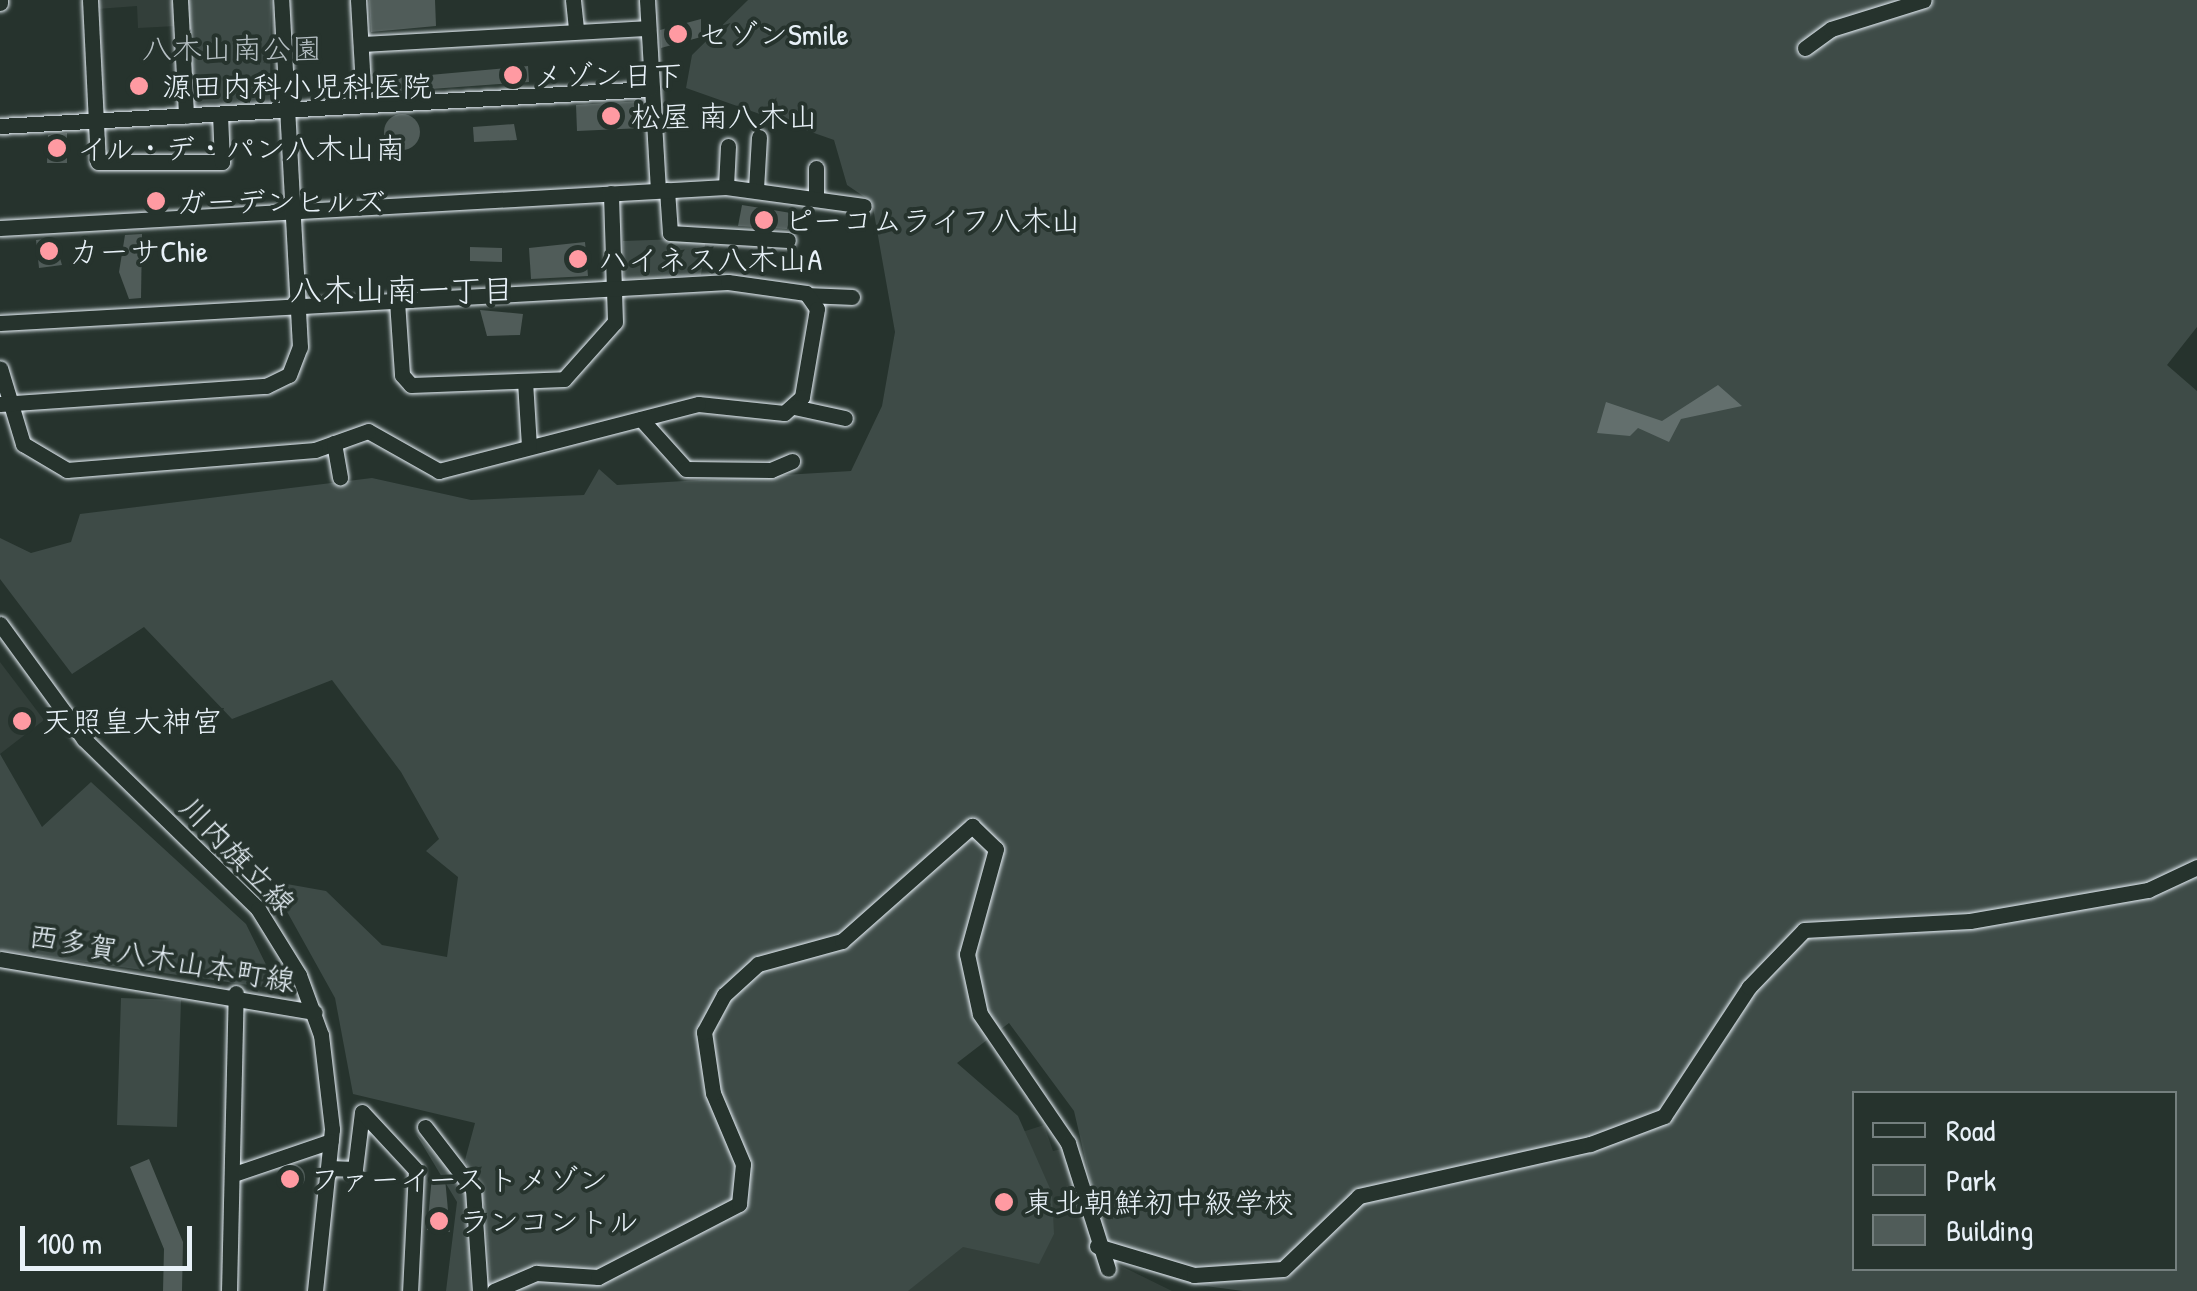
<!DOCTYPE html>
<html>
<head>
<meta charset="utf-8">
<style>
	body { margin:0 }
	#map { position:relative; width:2197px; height:1291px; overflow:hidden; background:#26332d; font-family:"Patrick Hand","Klee One",sans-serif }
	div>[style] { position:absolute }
	.built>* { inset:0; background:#333f3a }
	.green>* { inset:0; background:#3e4b47 }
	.water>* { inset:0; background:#636f6d }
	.building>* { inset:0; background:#505c59 }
	.round { border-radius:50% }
	.roads { filter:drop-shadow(0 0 2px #e8f1f8) drop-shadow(0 0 2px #e8f1f8) }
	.minor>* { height:15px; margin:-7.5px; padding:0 7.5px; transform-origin:7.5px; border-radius:7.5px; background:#26332d }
	.dots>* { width:28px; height:28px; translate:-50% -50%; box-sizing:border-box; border:5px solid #26332d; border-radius:50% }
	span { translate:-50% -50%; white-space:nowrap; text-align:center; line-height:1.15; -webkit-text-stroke:8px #26332d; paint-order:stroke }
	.poi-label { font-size:30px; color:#e8f1f8 }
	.left { translate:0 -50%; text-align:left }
	.park-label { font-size:30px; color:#b5bfc3 }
	.street-label { font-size:30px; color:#e8f1f8 }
	.neighbourhood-label { font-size:32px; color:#e8f1f8 }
	.legend { position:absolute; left:1852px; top:1091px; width:325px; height:180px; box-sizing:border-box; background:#26332d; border:2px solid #747f7e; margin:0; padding:12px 18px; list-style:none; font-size:30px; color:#e8f1f8 }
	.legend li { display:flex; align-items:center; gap:20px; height:50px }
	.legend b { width:50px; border:2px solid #747f7e }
	.scale { position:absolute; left:20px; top:1226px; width:172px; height:45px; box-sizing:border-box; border:5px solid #e8f1f8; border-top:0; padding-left:12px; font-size:30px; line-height:35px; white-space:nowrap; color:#e8f1f8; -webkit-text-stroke:8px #26332d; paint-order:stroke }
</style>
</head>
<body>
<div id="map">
	<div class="built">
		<i style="clip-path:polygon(96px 0,174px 0,176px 26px,138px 28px,137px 6px,97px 9px)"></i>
		<i style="clip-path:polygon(0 662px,44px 720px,0 754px)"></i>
		<i style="clip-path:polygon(1044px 1125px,1053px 1151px,1066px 1148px,1102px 1274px,1115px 1263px,1172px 1291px,893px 1291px,969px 1149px)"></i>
	</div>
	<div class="green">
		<i style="clip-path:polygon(188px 0,271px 0,270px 103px,194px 107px)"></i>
		<i style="clip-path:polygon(evenodd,748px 0,2197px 0,2197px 327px,2167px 365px,2197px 391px,2197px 1291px,1243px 1291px,1183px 1283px,1118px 1259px,1100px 1223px,1074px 1111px,1009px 1023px,957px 1063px,1018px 1116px,1052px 1193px,1054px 1234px,1039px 1264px,963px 1247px,908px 1291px,491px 1291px,485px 1207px,465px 1160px,475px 1123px,353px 1094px,335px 998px,270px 881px,326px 891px,382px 945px,447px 957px,458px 877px,426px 851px,439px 839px,401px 772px,332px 680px,232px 719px,144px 627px,72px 674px,0 579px,0 538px,31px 553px,71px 542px,80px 514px,372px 478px,471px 500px,584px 495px,599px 469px,617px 485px,851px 471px,882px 406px,895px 332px,872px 202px,847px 185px,834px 140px,686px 88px,692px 55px,748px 0,1854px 1094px,2174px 1094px,2174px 1268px,1854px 1268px,1854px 1094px)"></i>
		<i style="clip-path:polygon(706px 238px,701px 275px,624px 279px,623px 241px)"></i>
		<i style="clip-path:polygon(0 754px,42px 827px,91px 782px,246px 924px,278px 989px,0 950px)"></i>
		<i style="clip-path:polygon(121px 998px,181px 1000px,177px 1127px,117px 1125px)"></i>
		<i style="clip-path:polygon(416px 1134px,466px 1188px,471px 1291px,446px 1291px,457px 1202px)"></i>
	</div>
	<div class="water">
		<i style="clip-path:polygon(1718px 385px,1742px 406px,1681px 419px,1669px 442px,1638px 428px,1630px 436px,1597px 433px,1606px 402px,1662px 421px)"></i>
	</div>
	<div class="building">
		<i style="clip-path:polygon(369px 0,435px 0,436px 26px,371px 32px)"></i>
		<i style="clip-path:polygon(701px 19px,701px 37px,661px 48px,660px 30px)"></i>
		<i style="clip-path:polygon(528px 66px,529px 82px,375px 93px,374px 80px)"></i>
		<i style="clip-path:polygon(642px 101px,643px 128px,577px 131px,576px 105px)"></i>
		<i class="round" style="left:384px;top:114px;width:36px;height:36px"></i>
		<i style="clip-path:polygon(514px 124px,517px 140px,474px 142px,473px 127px)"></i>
		<i style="clip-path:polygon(67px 133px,67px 163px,47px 163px,48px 135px)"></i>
		<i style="clip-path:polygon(742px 205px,791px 213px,787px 229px,738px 226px)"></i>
		<i style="clip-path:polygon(142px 234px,141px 298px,129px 299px,119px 272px,125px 235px)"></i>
		<i style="clip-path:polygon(54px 238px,62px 265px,39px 268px,36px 240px)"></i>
		<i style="clip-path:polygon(585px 242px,588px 276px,531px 279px,529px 248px)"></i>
		<i style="clip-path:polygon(470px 247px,502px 248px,502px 262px,470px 261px)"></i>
		<i style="clip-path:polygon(480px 310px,523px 314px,520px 335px,487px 336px)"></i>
		<i style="clip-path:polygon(149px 1159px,183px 1242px,182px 1291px,163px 1291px,164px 1249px,130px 1167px)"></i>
		<i class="round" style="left:279px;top:1164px;width:26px;height:26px"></i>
		<i style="clip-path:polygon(432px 1176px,445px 1178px,450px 1232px,427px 1230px)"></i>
	</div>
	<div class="roads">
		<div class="minor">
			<i style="left:90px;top:0;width:162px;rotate:87.2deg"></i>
			<i style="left:98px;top:162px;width:124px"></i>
			<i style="left:222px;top:162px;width:48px;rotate:-92.4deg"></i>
			<i style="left:180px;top:0;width:116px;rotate:87deg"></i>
			<i style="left:358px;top:0;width:105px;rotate:86.7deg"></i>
			<i style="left:573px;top:0;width:31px;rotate:84deg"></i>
			<i style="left:647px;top:0;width:190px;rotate:86.7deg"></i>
			<i style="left:0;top:3px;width:3px;rotate:-90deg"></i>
			<i style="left:361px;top:44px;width:286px;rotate:-3.2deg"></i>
			<i style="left:1805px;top:48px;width:32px;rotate:-36deg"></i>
			<i style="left:1831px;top:29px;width:97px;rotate:-17.3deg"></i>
			<i style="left:0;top:126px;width:651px;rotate:-3.26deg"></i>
			<i style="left:726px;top:187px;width:41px;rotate:-87.2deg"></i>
			<i style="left:756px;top:189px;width:52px;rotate:-86.7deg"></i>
			<i style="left:667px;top:190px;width:43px;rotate:86deg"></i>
			<i style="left:670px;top:233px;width:118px;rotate:3.4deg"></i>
			<i style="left:816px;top:198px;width:30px;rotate:-90deg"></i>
			<i style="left:0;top:228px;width:727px;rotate:-3.23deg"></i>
			<i style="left:726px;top:187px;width:139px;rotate:7.8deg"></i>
			<i style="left:808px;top:295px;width:44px;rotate:2.6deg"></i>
			<i style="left:397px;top:301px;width:74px;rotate:86.1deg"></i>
			<i style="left:402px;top:375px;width:13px;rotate:48deg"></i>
			<i style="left:411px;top:385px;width:153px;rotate:-2.2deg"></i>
			<i style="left:564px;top:379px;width:76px;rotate:-48.2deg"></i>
			<i style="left:615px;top:322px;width:129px;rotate:-91.8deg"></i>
			<i style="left:0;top:323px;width:729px;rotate:-3.22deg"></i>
			<i style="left:728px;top:282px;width:79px;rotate:8deg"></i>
			<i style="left:806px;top:293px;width:19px;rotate:55deg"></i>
			<i style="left:817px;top:309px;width:89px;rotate:99.7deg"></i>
			<i style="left:802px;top:397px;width:24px;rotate:138deg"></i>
			<i style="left:784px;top:413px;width:86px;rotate:-174deg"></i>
			<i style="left:698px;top:404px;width:268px;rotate:165.5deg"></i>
			<i style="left:439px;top:471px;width:81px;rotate:-150.6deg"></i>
			<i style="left:368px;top:431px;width:56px;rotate:160.3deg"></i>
			<i style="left:315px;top:450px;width:249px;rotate:175.4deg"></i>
			<i style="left:67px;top:470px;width:51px;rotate:-149.4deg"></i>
			<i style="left:23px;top:444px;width:79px;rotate:-106.8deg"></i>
			<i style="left:525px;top:381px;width:66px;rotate:86.5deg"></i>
			<i style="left:0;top:404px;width:267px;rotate:-3.9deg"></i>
			<i style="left:266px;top:386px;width:25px;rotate:-26deg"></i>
			<i style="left:289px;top:375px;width:30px;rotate:-69deg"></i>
			<i style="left:300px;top:347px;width:348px;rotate:-93.1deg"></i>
			<i style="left:794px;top:407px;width:52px;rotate:12.2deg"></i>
			<i style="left:641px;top:419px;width:67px;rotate:48deg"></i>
			<i style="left:686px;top:469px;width:85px;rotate:0.7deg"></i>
			<i style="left:771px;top:470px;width:23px;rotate:-23deg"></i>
			<i style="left:334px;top:443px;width:35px;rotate:80deg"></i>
			<i style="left:0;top:624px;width:142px;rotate:53.9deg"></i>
			<i style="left:84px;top:739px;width:243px;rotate:44.3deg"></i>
			<i style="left:258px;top:909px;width:78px;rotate:58.2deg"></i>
			<i style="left:299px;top:975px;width:64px;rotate:69.9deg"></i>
			<i style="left:321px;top:1035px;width:95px;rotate:83.3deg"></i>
			<i style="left:332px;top:1129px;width:163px;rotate:96deg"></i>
			<i style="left:0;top:959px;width:319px;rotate:9.6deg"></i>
			<i style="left:425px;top:1127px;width:78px;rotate:52.3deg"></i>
			<i style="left:473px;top:1189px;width:102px;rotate:86.1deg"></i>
			<i style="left:329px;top:1168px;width:26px;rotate:2deg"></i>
			<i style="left:355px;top:1169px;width:57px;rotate:-83deg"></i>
			<i style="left:362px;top:1112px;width:79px;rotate:47deg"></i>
			<i style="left:416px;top:1170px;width:121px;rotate:92.8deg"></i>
			<i style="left:237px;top:1173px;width:99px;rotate:-18.8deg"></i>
			<i style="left:1097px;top:1246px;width:101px;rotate:16.6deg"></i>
			<i style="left:1194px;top:1275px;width:89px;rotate:-3.9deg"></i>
			<i style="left:1283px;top:1269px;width:105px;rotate:-43.8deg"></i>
			<i style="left:1359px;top:1196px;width:237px;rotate:-12.7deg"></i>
			<i style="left:1590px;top:1144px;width:79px;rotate:-20.7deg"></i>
			<i style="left:1664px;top:1116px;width:154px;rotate:-56.6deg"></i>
			<i style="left:1749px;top:987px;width:79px;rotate:-46deg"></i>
			<i style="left:1804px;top:930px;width:166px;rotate:-3.1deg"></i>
			<i style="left:1970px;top:921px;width:181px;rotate:-9.9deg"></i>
			<i style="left:2148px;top:890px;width:54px;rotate:-25.1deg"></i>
			<i style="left:229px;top:1291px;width:298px;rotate:-88.7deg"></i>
			<i style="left:494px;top:1291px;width:46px;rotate:-23.2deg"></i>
			<i style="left:536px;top:1273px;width:62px;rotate:3.7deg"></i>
			<i style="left:598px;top:1277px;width:159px;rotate:-27.4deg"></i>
			<i style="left:739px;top:1204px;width:40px;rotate:-84.3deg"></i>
			<i style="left:743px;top:1164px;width:77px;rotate:-112.9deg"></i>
			<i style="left:713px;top:1093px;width:62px;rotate:-98.4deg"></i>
			<i style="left:704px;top:1032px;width:42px;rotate:-61.6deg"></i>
			<i style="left:724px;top:995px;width:46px;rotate:-42.4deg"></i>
			<i style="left:758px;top:964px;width:87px;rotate:-15.3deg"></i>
			<i style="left:842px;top:941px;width:174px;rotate:-41.5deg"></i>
			<i style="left:972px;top:826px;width:33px;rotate:44deg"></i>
			<i style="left:996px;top:849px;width:109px;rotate:105.4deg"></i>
			<i style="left:967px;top:954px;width:61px;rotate:77.8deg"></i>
			<i style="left:980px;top:1014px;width:156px;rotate:55.7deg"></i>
			<i style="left:1068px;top:1143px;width:132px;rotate:72.4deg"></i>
		</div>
	</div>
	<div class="dots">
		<i style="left:678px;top:34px;background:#ff9aa2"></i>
		<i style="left:513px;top:75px;background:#ff9aa2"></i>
		<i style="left:139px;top:86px;background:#ff9aa2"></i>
		<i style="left:611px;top:116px;background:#ff9aa2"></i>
		<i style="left:57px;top:148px;background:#ff9aa2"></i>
		<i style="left:156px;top:201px;background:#ff9aa2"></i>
		<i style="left:764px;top:220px;background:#ff9aa2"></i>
		<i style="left:49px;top:251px;background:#ff9aa2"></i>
		<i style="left:578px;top:259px;background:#ff9aa2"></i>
		<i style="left:22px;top:721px;background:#ff9aa2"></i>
		<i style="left:290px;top:1179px;background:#ff9aa2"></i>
		<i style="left:1004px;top:1202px;background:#ff9aa2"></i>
		<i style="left:439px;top:1221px;background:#ff9aa2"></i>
	</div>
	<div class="poi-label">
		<span class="left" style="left:698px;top:34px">セゾンSmile</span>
		<span class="left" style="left:533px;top:75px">メゾン日下</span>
		<span class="left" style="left:162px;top:86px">源田内科小児科医院</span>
		<span class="left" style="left:631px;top:116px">松屋 南八木山</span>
		<span class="left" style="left:77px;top:148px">イル・デ・パン八木山南</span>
		<span class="left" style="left:176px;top:201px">ガーデンヒルズ</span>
		<span class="left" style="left:784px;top:220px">ピーコムライフ八木山</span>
		<span class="left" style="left:69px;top:251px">カーサChie</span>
		<span class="left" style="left:598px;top:259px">ハイネス八木山A</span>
		<span class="left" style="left:42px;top:721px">天照皇大神宮</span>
		<span class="left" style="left:310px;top:1179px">ファーイーストメゾン</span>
		<span class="left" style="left:1024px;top:1202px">東北朝鮮初中級学校</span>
		<span class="left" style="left:459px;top:1221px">ランコントル</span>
	</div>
	<div class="park-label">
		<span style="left:232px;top:48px">八木山南公園</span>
	</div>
	<div class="street-label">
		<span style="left:238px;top:855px;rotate:46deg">川内旗立線</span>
		<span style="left:162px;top:958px;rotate:10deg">西多賀八木山本町線</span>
	</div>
	<div class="neighbourhood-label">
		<span style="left:402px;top:290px">八木山南一丁目</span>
	</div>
	<ul class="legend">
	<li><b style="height:12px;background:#26332d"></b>Road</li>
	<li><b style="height:28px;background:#3e4b47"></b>Park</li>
	<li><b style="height:28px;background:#505c59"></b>Building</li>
	</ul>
	<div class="scale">100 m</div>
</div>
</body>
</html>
